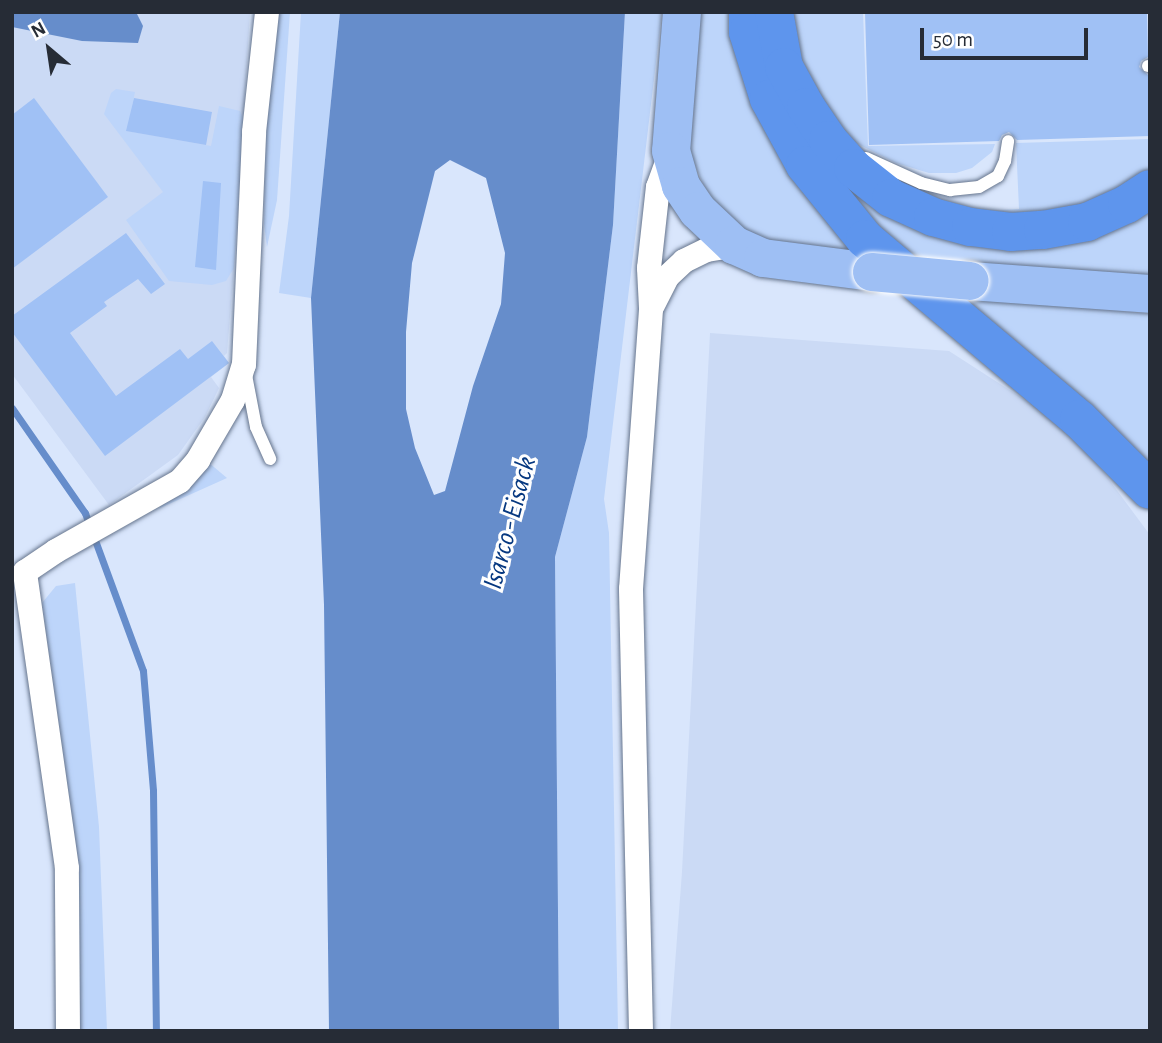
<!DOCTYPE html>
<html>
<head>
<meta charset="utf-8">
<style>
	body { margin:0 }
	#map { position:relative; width:1162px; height:1043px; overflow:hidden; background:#d9e6fc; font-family:"Alegreya Sans",sans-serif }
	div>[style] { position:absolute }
	.built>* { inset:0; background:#cbdaf5 }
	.green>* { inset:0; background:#bdd5fa }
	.water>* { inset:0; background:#668dcb }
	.stream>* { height:7px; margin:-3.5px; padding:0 3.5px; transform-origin:3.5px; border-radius:3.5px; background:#668dcb }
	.building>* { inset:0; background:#a0c1f5 }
	.roads { filter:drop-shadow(0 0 2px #65748c) drop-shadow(0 0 2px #65748c) }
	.service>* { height:12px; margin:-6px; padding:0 6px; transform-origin:6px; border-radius:6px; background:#fff }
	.minor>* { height:24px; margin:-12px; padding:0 12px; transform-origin:12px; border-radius:12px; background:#fff }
	.primary>* { height:38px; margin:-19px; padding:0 19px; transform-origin:19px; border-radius:19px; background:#9ebff4 }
	.motorway>* { height:38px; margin:-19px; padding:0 19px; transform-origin:19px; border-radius:19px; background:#5e95ed }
	.bridges { filter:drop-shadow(0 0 2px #fff) drop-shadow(0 0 2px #fff) }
	.primary-bridge>* { height:38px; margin:-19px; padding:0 19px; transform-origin:19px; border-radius:19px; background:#9ebff4 }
	span { translate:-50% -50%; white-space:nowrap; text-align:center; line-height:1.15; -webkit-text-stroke:6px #fff; paint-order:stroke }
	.water-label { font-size:28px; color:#063880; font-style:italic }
	.frame { position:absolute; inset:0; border:14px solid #262c36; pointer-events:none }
	.north { position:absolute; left:14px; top:14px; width:70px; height:70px; -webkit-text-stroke:5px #fff; paint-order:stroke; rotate:331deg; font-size:19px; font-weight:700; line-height:28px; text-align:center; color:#262c36 }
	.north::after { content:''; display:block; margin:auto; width:24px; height:32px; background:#262c36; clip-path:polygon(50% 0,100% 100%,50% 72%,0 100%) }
	.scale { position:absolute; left:920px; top:28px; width:168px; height:32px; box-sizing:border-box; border:4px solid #262c36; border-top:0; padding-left:9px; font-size:21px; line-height:24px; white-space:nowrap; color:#262c36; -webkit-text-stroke:5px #fff; paint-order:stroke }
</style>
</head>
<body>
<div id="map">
	<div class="built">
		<i style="clip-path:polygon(12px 12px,250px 12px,234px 268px,227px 353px,224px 356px,229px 363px,211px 377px,219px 388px,205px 417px,178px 455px,109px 505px,12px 374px)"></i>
		<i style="clip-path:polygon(710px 333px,949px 351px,1073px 431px,1150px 535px,1150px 1031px,670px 1031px,682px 872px)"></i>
	</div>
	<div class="green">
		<i style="clip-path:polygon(275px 12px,290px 12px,277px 200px,267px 247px,264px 224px,265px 149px)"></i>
		<i style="clip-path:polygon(301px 12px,340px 12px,311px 298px,279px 293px,289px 216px)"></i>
		<i style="clip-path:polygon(625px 12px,662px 12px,604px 499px,609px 533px,618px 1031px,559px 1031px,555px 557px,587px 437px,613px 225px)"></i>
		<i style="clip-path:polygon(698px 12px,739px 12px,879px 259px,784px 252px,728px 221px,703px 184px,689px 150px)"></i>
		<i style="clip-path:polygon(781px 12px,863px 12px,868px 146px,995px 144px,992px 152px,972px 168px,956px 173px,929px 173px,896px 163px,834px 132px)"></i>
		<i style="clip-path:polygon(116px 89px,135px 92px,127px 131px,211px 146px,219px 106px,240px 111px,244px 120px,234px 268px,226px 281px,212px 285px,169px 281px,126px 220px,163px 192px,104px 114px,111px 93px)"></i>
		<i style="clip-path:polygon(795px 107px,962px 234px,1150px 198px,1150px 280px,972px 296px,1150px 314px,1150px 468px,851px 204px)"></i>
		<i style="clip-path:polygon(1150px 139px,1150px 175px,1084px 209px,1013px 222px,959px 207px,986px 211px,1019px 209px,1016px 143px)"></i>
		<i style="clip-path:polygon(208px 462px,227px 478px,158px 509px,189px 483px)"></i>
		<i style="clip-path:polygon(75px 583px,99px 827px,107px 1031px,78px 1031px,78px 861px,42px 603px,56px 586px)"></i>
	</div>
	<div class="water">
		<i style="clip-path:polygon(12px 12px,136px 12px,143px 26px,138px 43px,82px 41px,12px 27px)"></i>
		<i style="clip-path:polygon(evenodd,340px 12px,625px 12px,613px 225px,587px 437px,555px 557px,559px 1031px,329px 1031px,324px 605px,311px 298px,340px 12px,450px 160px,486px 178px,505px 253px,501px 304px,473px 386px,445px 491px,434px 495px,415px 448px,406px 409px,406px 332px,412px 263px,435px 171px,450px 160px)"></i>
	</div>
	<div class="stream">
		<i style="left:12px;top:408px;width:128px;rotate:55.2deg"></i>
		<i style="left:85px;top:513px;width:168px;rotate:69.8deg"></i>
		<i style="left:143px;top:671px;width:120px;rotate:85.2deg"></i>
		<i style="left:153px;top:791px;width:240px;rotate:89.3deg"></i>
	</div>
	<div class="building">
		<i style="clip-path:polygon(865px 12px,1147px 12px,1148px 57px,1141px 61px,1139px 67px,1148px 75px,1150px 136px,1017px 140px,1009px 132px,1002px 135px,999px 141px,869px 145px)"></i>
		<i style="clip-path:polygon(34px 98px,108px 197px,12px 269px,12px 115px)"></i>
		<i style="clip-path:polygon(134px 98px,212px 112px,206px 145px,126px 131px)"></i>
		<i style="clip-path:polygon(203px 181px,221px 183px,216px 270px,195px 267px)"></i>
		<i style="clip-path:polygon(126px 233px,165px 284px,151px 294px,138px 279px,104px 302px,107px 306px,70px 333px,116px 396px,180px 349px,188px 359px,212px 341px,229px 363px,105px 456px,12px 332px,12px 316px)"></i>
	</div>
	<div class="roads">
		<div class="service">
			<i style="left:1148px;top:66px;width:2px"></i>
			<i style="left:866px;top:158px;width:60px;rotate:24.4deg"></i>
			<i style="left:921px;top:183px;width:30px;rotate:14deg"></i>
			<i style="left:950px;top:190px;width:29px;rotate:-6deg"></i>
			<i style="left:979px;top:187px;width:22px;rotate:-30deg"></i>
			<i style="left:998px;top:176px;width:17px;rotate:-65deg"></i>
			<i style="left:1005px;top:161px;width:20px;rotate:-81deg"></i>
			<i style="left:246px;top:375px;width:53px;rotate:79.1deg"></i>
			<i style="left:256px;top:427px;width:35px;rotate:66deg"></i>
		</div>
		<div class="minor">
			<i style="left:653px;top:305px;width:31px;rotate:-63deg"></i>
			<i style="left:667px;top:277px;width:23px;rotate:-43deg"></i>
			<i style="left:684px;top:261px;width:25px;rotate:-26deg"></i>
			<i style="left:707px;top:250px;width:27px;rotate:-10deg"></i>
			<i style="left:68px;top:1031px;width:163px;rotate:-90.4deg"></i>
			<i style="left:67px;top:868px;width:299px;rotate:-98.1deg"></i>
			<i style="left:25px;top:572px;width:37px;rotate:-34deg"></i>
			<i style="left:56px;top:551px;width:142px;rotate:-29.4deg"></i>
			<i style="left:180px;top:481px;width:28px;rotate:-49deg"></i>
			<i style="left:198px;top:460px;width:69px;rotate:-59.7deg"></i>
			<i style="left:233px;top:400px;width:37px;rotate:-73deg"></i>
			<i style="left:244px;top:365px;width:233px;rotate:-87.5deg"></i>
			<i style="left:254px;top:132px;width:121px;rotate:-83.8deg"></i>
			<i style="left:641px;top:1031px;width:442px;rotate:-91.3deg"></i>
			<i style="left:631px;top:589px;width:282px;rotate:-85.9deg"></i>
			<i style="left:651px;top:308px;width:40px;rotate:-92.9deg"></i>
			<i style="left:649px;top:268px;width:81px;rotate:-83.7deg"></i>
			<i style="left:658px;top:187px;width:37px;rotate:-70deg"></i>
		</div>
		<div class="primary">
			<i style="left:682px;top:12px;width:139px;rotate:94.5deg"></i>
			<i style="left:671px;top:151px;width:36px;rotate:74deg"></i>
			<i style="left:681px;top:186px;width:30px;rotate:56deg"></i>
			<i style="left:698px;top:211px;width:50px;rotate:43.4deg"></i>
			<i style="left:734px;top:245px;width:32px;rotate:24deg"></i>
			<i style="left:763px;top:258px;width:110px;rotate:7.3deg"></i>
			<i style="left:970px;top:281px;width:180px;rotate:4.1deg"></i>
		</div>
		<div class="motorway">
			<i style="left:748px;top:12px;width:20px;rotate:90deg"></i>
			<i style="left:748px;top:32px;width:70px;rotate:72.6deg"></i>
			<i style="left:769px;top:99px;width:75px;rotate:61.4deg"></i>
			<i style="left:805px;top:165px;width:95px;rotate:51deg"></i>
			<i style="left:865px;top:239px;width:280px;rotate:40.1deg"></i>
			<i style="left:1079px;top:419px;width:100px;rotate:45deg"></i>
			<i style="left:774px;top:12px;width:56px;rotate:79.7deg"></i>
			<i style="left:784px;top:67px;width:46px;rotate:61.2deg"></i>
			<i style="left:806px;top:107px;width:40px;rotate:56deg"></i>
			<i style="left:828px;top:140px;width:38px;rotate:48deg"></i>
			<i style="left:853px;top:168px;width:48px;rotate:38.3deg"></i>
			<i style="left:891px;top:198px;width:46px;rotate:24.3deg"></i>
			<i style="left:933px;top:217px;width:39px;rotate:15deg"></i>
			<i style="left:971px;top:227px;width:40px;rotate:7.1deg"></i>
			<i style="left:1011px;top:232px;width:32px;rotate:-4deg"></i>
			<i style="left:1043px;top:230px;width:45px;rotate:-10.3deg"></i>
			<i style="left:1087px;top:222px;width:44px;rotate:-24.2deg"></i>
			<i style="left:1127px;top:204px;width:27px;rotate:-33deg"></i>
		</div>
	</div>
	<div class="bridges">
		<div class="primary-bridge">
			<i style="left:872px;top:272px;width:98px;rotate:5.2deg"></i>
		</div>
	</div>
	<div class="water-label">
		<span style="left:510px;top:523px;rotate:-75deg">Isarco - Eisack</span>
	</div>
	<div class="frame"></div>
	<div class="north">N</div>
	<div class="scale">50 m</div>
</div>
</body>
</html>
